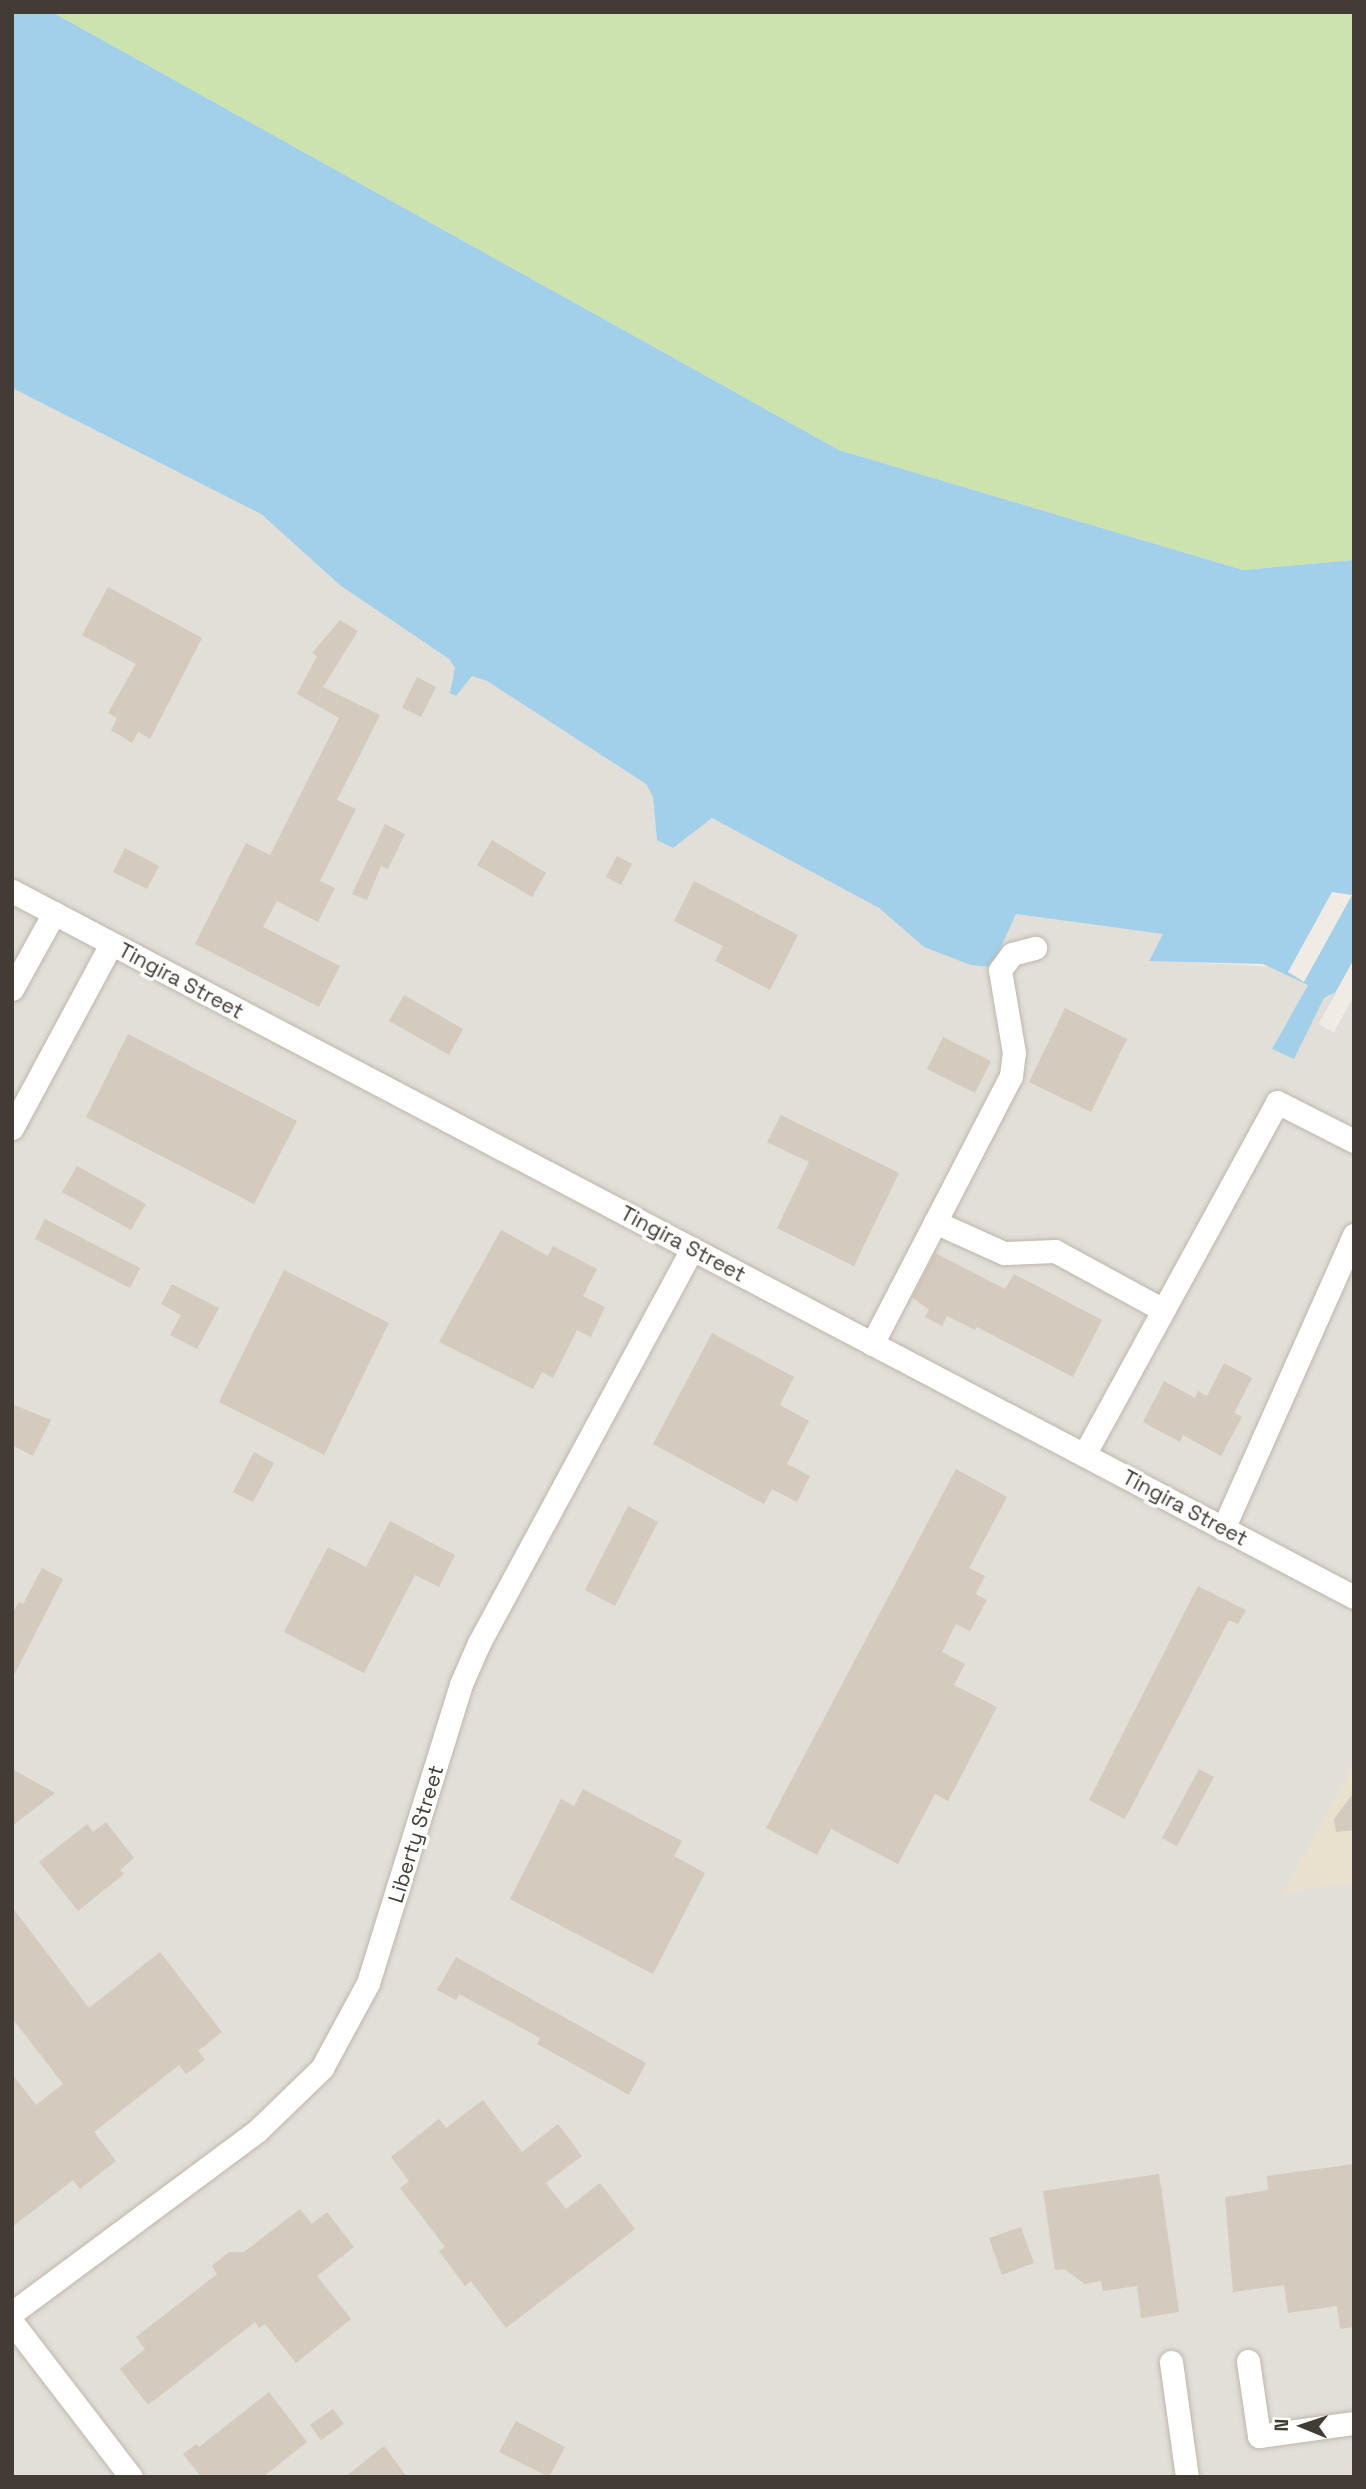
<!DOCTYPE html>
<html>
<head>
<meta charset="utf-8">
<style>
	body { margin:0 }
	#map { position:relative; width:1366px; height:2489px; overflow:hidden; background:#f0ece3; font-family:"Space Grotesk",sans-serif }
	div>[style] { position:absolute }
	.industrial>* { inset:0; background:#e2ded8 }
	.education>* { inset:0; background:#e9e1ce }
	.green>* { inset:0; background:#cce3ae }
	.water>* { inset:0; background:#a2cfea }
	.pier>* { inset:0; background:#f0ece3 }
	.building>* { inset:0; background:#d4cabd }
	.roads { filter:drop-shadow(0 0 2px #beb6aa) drop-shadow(0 0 2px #beb6aa) }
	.minor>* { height:23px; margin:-11.5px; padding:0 11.5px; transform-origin:11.5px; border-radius:11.5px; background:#fff }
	span { translate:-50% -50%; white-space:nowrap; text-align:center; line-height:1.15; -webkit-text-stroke:7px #fff; paint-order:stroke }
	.street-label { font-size:21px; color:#423c34 }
	.frame { position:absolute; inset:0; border:14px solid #423c34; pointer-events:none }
	.north { position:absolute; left:1268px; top:2391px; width:70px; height:70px; -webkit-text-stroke:5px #fff; paint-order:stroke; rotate:272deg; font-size:19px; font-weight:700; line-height:28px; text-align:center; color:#423c34 }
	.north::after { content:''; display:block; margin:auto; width:24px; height:32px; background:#423c34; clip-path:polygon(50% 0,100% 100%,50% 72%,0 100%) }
</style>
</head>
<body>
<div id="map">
	<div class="industrial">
		<i style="clip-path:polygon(12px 388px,261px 514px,341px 586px,449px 659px,455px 668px,456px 696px,472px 676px,487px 681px,646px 784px,653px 797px,657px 840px,691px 832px,712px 818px,879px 908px,924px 947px,992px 967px,1016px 914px,1164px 934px,1149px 960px,1277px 967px,1308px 985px,1272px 1049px,1293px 1058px,1324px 998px,1336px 991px,1333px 1033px,1354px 996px,1354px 2477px,12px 2477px)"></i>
	</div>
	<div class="education">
		<i style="clip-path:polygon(1354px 1764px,1354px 1882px,1283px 1893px)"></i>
	</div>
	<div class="green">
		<i style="clip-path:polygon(52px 12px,1354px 12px,1354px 560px,1243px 570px,839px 450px)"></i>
	</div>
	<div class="water">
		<i style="clip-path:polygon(12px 12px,52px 12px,839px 450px,1243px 570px,1354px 560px,1354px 996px,1334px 1033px,1318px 1024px,1335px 992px,1324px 998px,1294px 1059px,1272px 1049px,1308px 985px,1263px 964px,1149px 961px,1163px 934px,1016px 914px,992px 967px,971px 965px,924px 947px,879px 908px,712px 818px,673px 848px,657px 840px,653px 797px,646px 784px,487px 681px,472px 676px,456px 696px,450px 693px,455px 668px,449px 659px,341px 586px,261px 514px,12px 388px)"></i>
	</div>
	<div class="pier">
		<i style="clip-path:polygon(1332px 892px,1352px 895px,1304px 982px,1288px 972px)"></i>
		<i style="clip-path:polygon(1354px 959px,1354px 996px,1334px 1033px,1318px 1024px)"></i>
	</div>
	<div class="building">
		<i style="clip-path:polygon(108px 587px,202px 638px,150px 739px,138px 732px,132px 743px,111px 730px,117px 718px,108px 713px,136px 664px,82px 635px)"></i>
		<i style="clip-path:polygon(340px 620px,358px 631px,323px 687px,380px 715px,337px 800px,356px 809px,320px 881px,335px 888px,318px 922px,277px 901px,263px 927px,340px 966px,319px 1007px,195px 944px,246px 843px,270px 855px,339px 718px,297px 694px,317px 656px,312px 653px)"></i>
		<i style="clip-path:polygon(417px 677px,436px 687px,421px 717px,402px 708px)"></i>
		<i style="clip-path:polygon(385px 824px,405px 834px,388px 869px,381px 866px,367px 900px,352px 894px)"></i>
		<i style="clip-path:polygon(492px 840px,546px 873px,532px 897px,477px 865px)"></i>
		<i style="clip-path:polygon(125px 848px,159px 866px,147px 889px,113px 872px)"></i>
		<i style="clip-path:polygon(617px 856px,632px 864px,621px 885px,606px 877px)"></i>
		<i style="clip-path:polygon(694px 881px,798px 935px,770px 990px,715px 961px,723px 946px,674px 921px)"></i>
		<i style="clip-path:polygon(404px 995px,463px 1029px,449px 1055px,389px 1021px)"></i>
		<i style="clip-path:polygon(1065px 1008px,1127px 1039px,1091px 1112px,1029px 1082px)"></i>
		<i style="clip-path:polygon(128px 1034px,297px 1121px,254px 1204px,86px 1117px)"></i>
		<i style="clip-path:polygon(943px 1037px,991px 1061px,975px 1093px,927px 1069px)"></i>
		<i style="clip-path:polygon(781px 1115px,899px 1173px,854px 1266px,777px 1228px,809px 1162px,767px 1142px)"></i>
		<i style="clip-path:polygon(77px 1166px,146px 1204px,131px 1230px,62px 1192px)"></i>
		<i style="clip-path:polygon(45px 1219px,140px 1268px,130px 1288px,35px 1239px)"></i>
		<i style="clip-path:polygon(501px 1230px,548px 1256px,553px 1246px,597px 1269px,583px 1296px,605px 1307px,591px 1337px,577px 1330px,553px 1378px,542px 1372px,533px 1389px,439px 1342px)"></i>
		<i style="clip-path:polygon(935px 1253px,1005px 1289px,1014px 1274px,1102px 1320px,1073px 1377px,977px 1327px,975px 1330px,947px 1316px,942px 1326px,925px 1317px,929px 1310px,912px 1297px)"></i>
		<i style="clip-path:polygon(284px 1270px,389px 1323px,324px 1455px,219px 1402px)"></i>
		<i style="clip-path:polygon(172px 1284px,219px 1308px,197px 1349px,170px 1335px,181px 1315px,161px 1304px)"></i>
		<i style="clip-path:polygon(712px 1333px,794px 1377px,780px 1405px,809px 1421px,787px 1464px,810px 1476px,797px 1502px,772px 1489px,764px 1504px,653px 1444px)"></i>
		<i style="clip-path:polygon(1224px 1363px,1252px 1378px,1234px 1413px,1242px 1417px,1221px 1456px,1183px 1435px,1180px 1442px,1143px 1422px,1164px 1381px,1195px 1398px,1198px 1391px,1207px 1396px)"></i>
		<i style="clip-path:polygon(12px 1404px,51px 1420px,33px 1456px,12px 1445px)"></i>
		<i style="clip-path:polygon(254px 1452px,274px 1463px,253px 1502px,233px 1492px)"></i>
		<i style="clip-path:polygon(956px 1469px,1007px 1497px,969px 1568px,985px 1576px,976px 1594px,987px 1600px,970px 1631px,956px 1624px,942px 1652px,965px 1664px,954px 1685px,997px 1707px,948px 1801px,935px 1794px,898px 1864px,831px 1829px,817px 1855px,766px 1828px)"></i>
		<i style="clip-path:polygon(628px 1506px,658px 1522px,615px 1606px,585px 1590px)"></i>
		<i style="clip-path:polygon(390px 1521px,455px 1555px,439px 1587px,415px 1575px,364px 1673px,284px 1632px,328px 1547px,366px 1567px)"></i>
		<i style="clip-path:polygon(42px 1568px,63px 1579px,12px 1679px,12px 1614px,19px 1602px,23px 1604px)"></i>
		<i style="clip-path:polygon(1198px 1586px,1246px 1610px,1238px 1624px,1229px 1620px,1125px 1819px,1089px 1800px)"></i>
		<i style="clip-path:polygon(12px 1769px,55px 1793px,12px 1826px)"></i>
		<i style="clip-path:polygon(1199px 1769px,1214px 1777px,1177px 1846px,1162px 1838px)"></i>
		<i style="clip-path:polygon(583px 1789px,682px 1841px,674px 1856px,705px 1873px,653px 1974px,510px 1899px,561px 1799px,574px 1806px)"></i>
		<i style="clip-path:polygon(1354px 1792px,1354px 1830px,1336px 1832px,1334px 1819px)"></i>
		<i style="clip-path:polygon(106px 1822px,134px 1858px,120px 1870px,124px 1874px,78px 1911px,39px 1862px,87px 1824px,93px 1832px)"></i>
		<i style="clip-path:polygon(12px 1907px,89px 2008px,160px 1952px,222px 2032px,198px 2051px,205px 2060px,186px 2074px,179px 2065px,94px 2132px,116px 2161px,80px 2189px,73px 2180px,12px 2227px,12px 2074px,36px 2105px,63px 2084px,12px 2018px)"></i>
		<i style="clip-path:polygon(456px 1957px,646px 2063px,629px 2095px,537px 2044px,540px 2038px,459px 1994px,456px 2000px,437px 1990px)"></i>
		<i style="clip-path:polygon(483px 2100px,522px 2152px,558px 2124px,582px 2156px,546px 2183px,566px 2209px,600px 2183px,635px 2229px,506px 2328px,471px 2281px,465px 2286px,439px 2251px,445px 2247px,400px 2188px,409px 2181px,391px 2157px,439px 2119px,446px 2128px)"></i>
		<i style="clip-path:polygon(1354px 2164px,1354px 2327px,1340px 2329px,1337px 2306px,1288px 2313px,1284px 2285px,1233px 2292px,1225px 2197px,1268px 2190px,1267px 2176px)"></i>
		<i style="clip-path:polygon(1159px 2174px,1179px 2312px,1141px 2318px,1137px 2286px,1103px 2291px,1101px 2281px,1085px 2284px,1064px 2269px,1055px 2270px,1043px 2191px)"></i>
		<i style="clip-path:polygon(300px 2209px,312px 2224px,327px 2212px,354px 2247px,317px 2276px,351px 2319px,296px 2363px,265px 2324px,259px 2328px,255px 2322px,148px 2405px,120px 2369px,145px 2349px,136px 2337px,217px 2274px,212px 2266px,229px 2252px,244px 2252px)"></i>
		<i style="clip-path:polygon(1021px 2227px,1034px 2263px,1002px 2275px,989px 2238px)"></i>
		<i style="clip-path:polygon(269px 2392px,307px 2442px,263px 2477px,201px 2477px,183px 2454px,196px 2444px,199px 2447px)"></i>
		<i style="clip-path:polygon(333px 2409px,344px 2424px,321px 2440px,310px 2425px)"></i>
		<i style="clip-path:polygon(516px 2421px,565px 2447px,549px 2477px,499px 2452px)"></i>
		<i style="clip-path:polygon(384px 2446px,407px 2477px,345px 2477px)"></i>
	</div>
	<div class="roads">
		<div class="minor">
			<i style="left:12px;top:891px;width:1516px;rotate:27.75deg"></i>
			<i style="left:12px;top:989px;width:87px;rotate:-61.1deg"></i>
			<i style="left:12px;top:1128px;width:209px;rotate:-61.7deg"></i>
			<i style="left:935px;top:1222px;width:76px;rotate:24.2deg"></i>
			<i style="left:1004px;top:1253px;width:51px;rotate:-2.2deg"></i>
			<i style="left:1055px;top:1251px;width:123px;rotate:28.6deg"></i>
			<i style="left:872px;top:1344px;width:302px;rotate:-62.6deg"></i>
			<i style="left:1011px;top:1076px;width:23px;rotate:-83deg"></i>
			<i style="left:1014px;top:1053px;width:84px;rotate:-99.6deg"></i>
			<i style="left:1000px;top:970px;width:20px;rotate:-53deg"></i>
			<i style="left:1012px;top:954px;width:24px;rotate:-15deg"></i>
			<i style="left:1084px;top:1455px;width:402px;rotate:-61.3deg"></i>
			<i style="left:1277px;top:1102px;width:86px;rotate:26.9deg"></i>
			<i style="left:1223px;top:1529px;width:322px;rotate:-66deg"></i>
			<i style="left:12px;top:2313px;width:305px;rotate:-36.6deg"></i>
			<i style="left:257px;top:2131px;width:91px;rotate:-44.1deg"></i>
			<i style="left:322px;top:2068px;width:97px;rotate:-61.6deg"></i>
			<i style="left:368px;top:1983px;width:313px;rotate:-72.7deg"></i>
			<i style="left:461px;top:1684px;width:45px;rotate:-66.3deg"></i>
			<i style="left:479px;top:1643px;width:448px;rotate:-61.6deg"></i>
			<i style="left:12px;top:2322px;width:195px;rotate:52.5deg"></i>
			<i style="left:1248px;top:2361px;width:76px;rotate:81.7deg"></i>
			<i style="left:1259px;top:2436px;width:96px;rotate:-7.8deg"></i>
			<i style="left:1171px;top:2362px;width:116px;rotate:82.1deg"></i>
		</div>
	</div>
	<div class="street-label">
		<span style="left:181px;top:981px;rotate:28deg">Tingira Street</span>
		<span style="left:683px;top:1244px;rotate:28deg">Tingira Street</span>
		<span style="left:1185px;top:1508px;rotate:28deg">Tingira Street</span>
		<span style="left:416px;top:1834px;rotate:-73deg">Liberty Street</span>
	</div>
	<div class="frame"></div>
	<div class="north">N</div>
</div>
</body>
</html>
